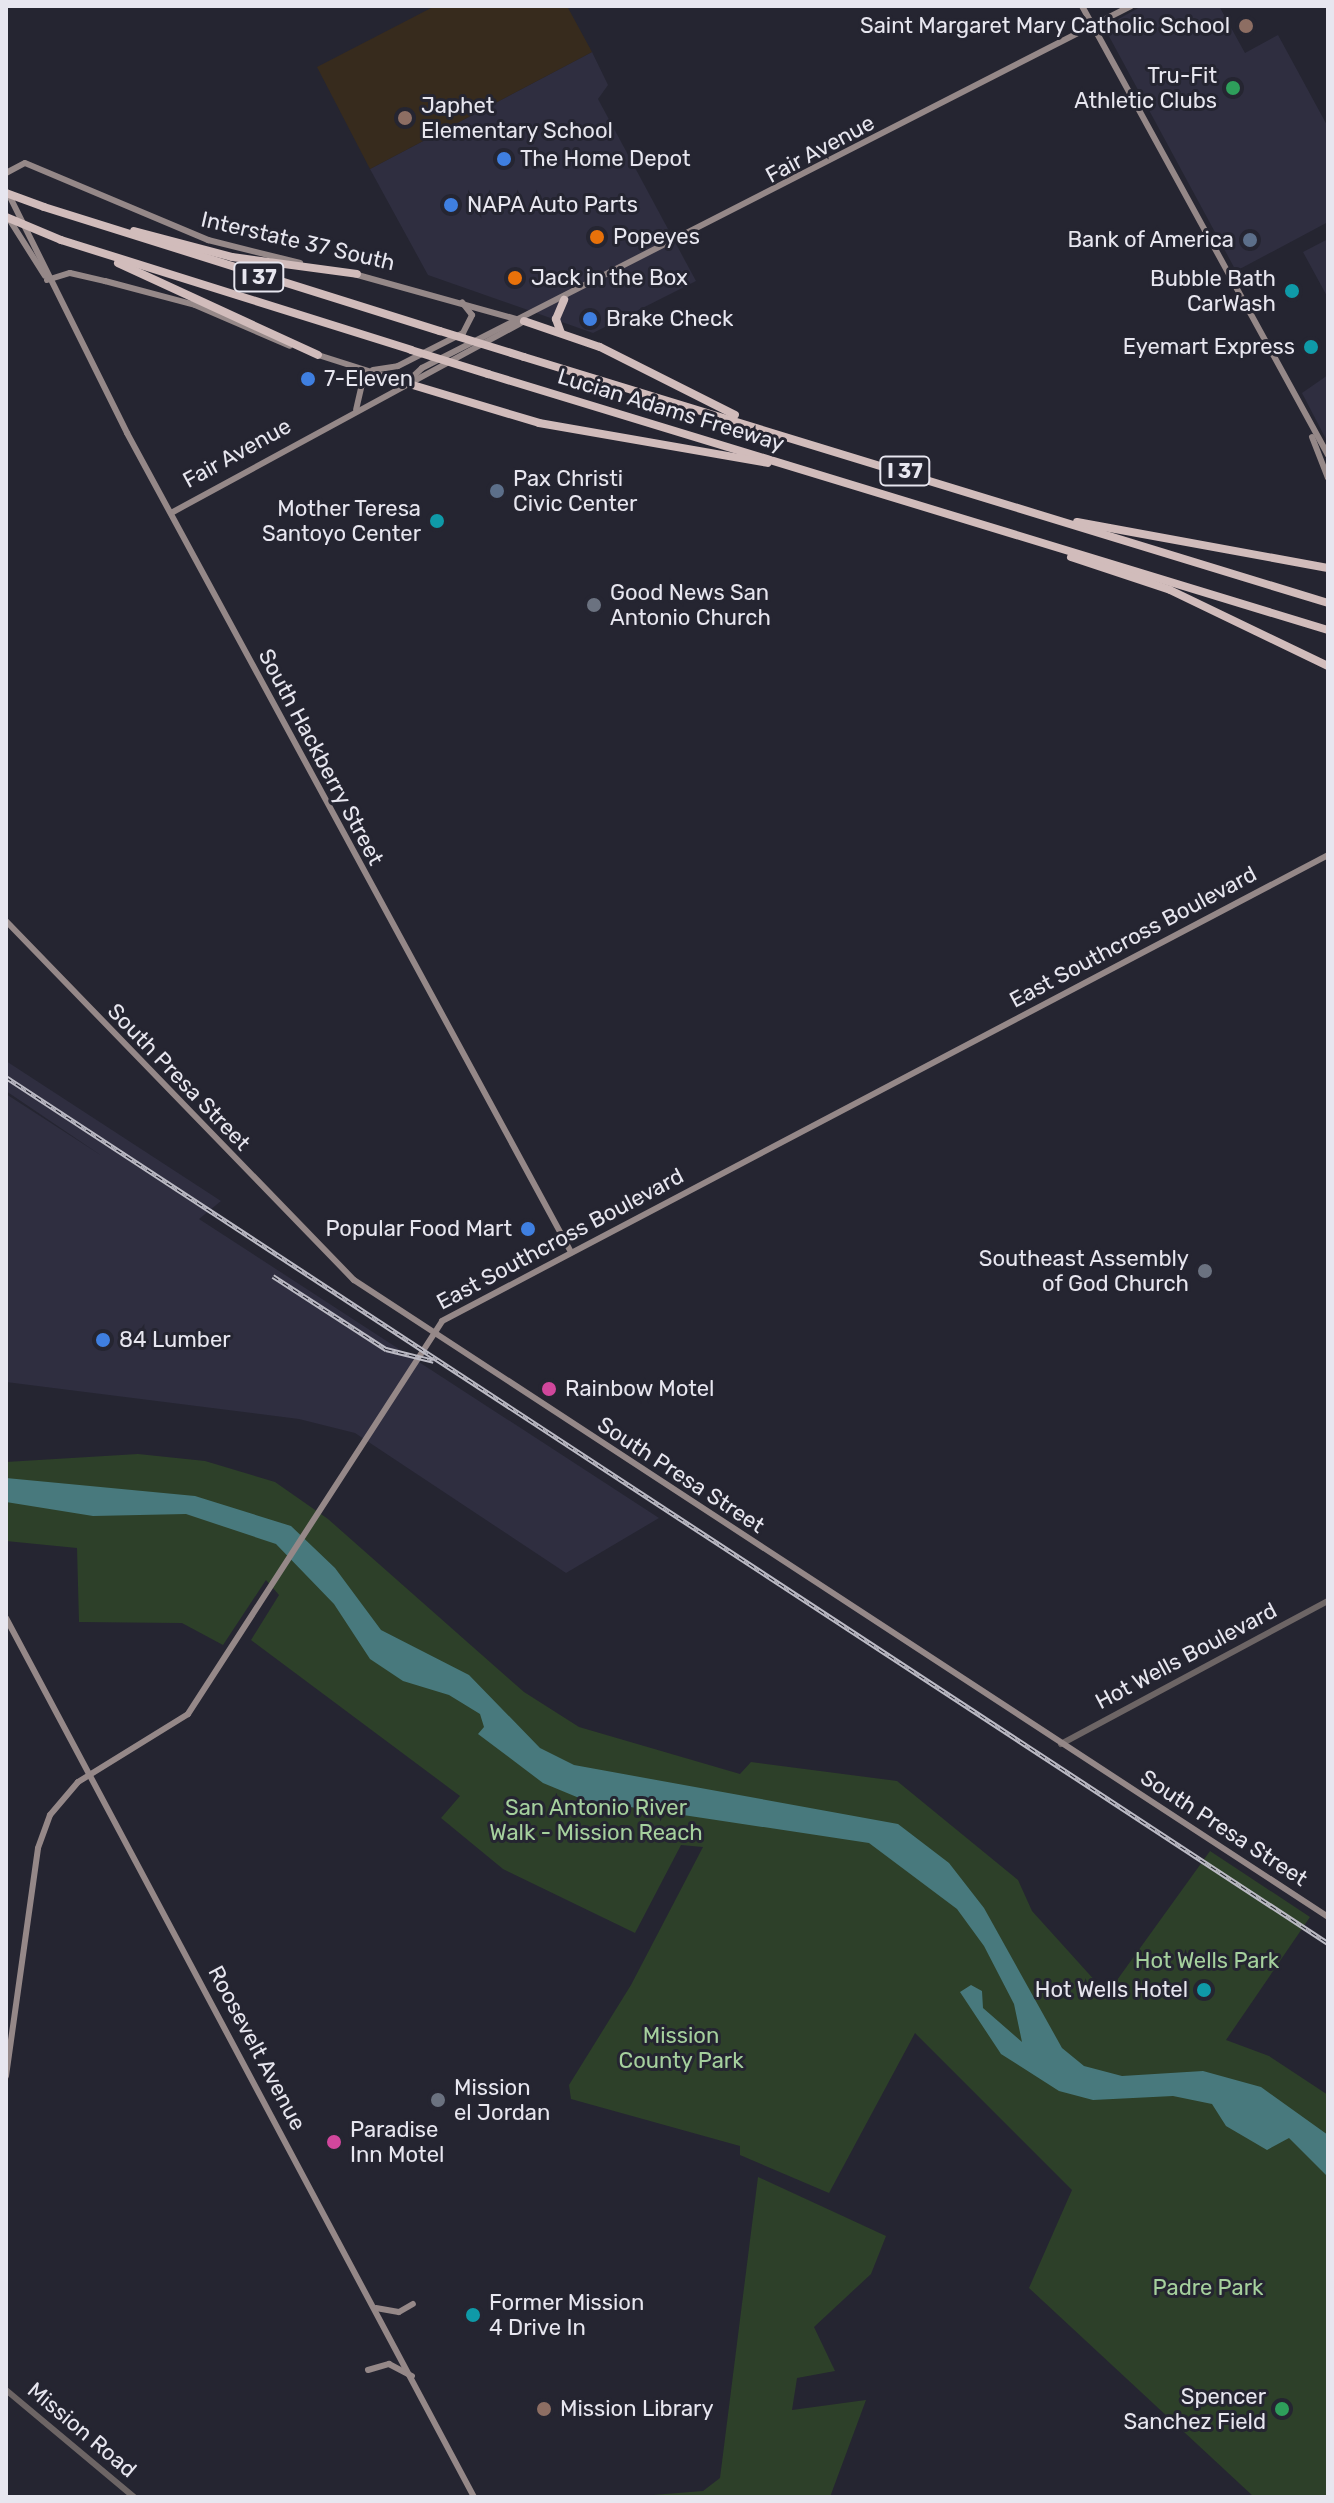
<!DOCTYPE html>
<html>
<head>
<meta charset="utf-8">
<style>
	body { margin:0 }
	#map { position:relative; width:1334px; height:2503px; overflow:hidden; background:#252531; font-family:Rubik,sans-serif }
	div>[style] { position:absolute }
	.built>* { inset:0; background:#2f2e40 }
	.education>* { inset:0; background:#372b1d }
	.green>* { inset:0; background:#2d4029 }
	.water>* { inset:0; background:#48797d }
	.tertiary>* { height:6px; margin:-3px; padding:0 3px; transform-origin:3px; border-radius:3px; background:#6d6565 }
	.secondary>* { height:6px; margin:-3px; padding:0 3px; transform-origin:3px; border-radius:3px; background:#958888 }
	.motorway>* { height:8px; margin:-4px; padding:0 4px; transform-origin:4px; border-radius:4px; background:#d1bcbb }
	.rail>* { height:5px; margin-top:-2.5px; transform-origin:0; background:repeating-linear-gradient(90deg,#252531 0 6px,#bcbbc5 0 12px); box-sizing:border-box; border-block:2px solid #bcbbc5 }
	.motorway-bridge>* { height:8px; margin:-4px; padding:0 4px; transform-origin:4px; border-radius:4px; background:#d1bcbb }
	.dots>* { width:22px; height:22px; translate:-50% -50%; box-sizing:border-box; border:4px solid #252531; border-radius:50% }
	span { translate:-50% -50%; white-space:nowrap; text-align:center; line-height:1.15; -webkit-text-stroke:6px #252531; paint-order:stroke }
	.shield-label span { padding:2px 6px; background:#252531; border:2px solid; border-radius:6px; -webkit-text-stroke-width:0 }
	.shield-label { font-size:20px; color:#e7e6ef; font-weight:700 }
	.poi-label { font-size:22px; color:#e7e6ef }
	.right { translate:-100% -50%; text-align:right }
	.left { translate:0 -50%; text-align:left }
	.street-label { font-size:22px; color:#e7e6ef }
	.park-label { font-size:22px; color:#a5d09d }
	.frame { position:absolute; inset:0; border:8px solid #e7e6ef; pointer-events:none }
</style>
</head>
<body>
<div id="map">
	<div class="built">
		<i style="clip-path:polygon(1142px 6px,1219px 6px,1245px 53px,1278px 35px,1328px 127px,1328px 222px,1236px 271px,1104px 27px)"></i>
		<i style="clip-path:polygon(592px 52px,608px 85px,598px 99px,696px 281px,593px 333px,428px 275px,370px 169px)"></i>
		<i style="clip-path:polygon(1328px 239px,1328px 298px,1303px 252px)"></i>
		<i style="clip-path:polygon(1328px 375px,1328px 443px,1302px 393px)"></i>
		<i style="clip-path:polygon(6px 1061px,221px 1201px,199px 1219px,659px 1518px,566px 1573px,355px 1433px,299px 1419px,6px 1382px,6px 1094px,102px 1156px,6px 1091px)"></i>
	</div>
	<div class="education">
		<i style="clip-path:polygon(435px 6px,567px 6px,592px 52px,370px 169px,317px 67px)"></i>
	</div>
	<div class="green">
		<i style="clip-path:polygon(138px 1454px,205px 1461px,275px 1482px,328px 1519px,524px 1692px,579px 1727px,740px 1774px,751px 1762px,897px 1781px,1018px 1880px,1032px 1911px,1107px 1994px,1210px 1851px,1310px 1917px,1226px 2040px,1269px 2056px,1328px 2095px,1328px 2497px,1254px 2497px,1029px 2288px,1072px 2190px,915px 2033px,829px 2193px,740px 2155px,740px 2146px,571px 2099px,569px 2085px,631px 1985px,703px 1847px,681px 1845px,635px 1933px,503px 1869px,441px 1818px,460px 1796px,251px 1640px,279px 1595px,266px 1580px,223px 1645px,182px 1623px,79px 1622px,77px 1548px,6px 1541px,6px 1462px)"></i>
		<i style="clip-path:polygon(758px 2177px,886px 2236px,871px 2274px,814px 2327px,835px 2371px,797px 2378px,792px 2410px,866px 2400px,830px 2497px,628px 2497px,703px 2491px,720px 2478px)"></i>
	</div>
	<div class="water">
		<i style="clip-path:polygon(6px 1478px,195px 1496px,291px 1526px,335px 1568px,381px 1630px,469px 1675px,540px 1748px,574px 1765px,898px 1824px,949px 1863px,984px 1908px,1062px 2048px,1084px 2066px,1122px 2076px,1203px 2071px,1261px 2087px,1328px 2135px,1328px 2177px,1289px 2138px,1267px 2150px,1226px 2126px,1212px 2104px,1173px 2096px,1093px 2100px,1059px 2091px,1001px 2054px,960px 1992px,971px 1985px,982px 1991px,983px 2008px,1022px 2042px,1014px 2004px,984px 1946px,957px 1909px,869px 1843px,584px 1800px,543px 1783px,478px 1734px,484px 1727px,480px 1714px,449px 1695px,403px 1681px,370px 1659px,334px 1604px,276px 1544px,186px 1514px,93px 1516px,6px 1502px)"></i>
	</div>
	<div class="tertiary">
		<i style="left:1061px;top:1744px;width:303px;rotate:-28.2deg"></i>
		<i style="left:6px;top:2390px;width:167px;rotate:39.9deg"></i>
	</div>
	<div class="secondary">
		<i style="left:1082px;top:6px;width:512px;rotate:61.28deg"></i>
		<i style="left:6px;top:173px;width:21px;rotate:-28deg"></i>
		<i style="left:25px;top:163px;width:199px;rotate:22.8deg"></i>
		<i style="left:208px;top:240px;width:95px;rotate:14deg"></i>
		<i style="left:8px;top:193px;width:268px;rotate:63.6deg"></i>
		<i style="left:127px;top:433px;width:932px;rotate:61.54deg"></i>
		<i style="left:9px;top:219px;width:67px;rotate:57.7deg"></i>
		<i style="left:354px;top:274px;width:176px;rotate:15.5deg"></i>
		<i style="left:47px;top:280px;width:24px;rotate:-17deg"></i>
		<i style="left:70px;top:273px;width:36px;rotate:13deg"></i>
		<i style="left:105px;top:281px;width:93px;rotate:14.9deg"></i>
		<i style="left:195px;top:305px;width:103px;rotate:23.3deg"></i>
		<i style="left:315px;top:354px;width:96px;rotate:17.7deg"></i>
		<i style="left:352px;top:368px;width:19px;rotate:58deg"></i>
		<i style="left:362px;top:384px;width:26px;rotate:103deg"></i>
		<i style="left:373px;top:370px;width:25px;rotate:-9deg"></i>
		<i style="left:398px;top:366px;width:73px;rotate:-26.9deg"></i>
		<i style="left:463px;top:333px;width:20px;rotate:-63deg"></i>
		<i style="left:472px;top:315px;width:16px;rotate:-128deg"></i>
		<i style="left:406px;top:383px;width:22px;rotate:-43deg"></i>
		<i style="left:422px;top:368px;width:796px;rotate:-27.05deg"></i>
		<i style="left:1312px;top:437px;width:44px;rotate:68.7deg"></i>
		<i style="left:171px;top:513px;width:398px;rotate:-28.5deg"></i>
		<i style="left:6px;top:921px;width:500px;rotate:45.9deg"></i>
		<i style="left:354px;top:1280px;width:1164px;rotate:33.18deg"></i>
		<i style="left:6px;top:1618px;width:996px;rotate:61.97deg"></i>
		<i style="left:6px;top:2076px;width:230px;rotate:-82deg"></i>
		<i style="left:38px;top:1848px;width:35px;rotate:-70deg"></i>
		<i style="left:50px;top:1815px;width:43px;rotate:-49.7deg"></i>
		<i style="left:78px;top:1782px;width:129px;rotate:-31.7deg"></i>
		<i style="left:188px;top:1714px;width:468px;rotate:-57.1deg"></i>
		<i style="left:442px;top:1321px;width:1001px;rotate:-27.74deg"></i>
		<i style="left:376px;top:2308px;width:23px;rotate:10deg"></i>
		<i style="left:399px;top:2312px;width:16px;rotate:-30deg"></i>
		<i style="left:368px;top:2370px;width:22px;rotate:-16deg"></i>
		<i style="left:389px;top:2364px;width:26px;rotate:28deg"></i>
	</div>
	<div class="motorway">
		<i style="left:44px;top:207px;width:415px;rotate:17.4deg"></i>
		<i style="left:134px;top:231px;width:101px;rotate:14.9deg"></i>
		<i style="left:232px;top:257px;width:126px;rotate:7.7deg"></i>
		<i style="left:61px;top:240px;width:367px;rotate:17.4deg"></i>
		<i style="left:118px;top:263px;width:220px;rotate:24.7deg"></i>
		<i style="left:524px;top:321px;width:80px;rotate:18.9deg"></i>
		<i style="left:600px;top:347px;width:151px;rotate:26.7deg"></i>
		<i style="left:561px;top:333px;width:15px;rotate:-110deg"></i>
		<i style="left:556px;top:319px;width:21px;rotate:-67deg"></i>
		<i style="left:524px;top:357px;width:841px;rotate:17.01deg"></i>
		<i style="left:488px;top:374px;width:878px;rotate:16.95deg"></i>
		<i style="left:406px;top:383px;width:139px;rotate:16.7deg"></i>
		<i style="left:539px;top:423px;width:232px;rotate:9.9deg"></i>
		<i style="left:1077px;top:522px;width:255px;rotate:10.4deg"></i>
		<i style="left:1071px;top:557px;width:104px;rotate:18.4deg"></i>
		<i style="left:1170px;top:590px;width:175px;rotate:25.7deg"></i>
	</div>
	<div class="rail">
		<i style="left:6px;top:1077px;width:1580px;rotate:33.23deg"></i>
		<i style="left:273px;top:1276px;width:135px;rotate:32.9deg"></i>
		<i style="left:386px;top:1349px;width:49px;rotate:14deg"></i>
	</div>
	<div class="motorway-bridge">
		<i style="left:6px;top:193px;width:40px;rotate:20.2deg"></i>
		<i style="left:6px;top:217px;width:60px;rotate:22.7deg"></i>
		<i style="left:440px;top:331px;width:88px;rotate:17.2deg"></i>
		<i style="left:411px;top:350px;width:81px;rotate:17.3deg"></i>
	</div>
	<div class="dots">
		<i style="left:1246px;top:26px;background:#8d6e63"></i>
		<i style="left:1233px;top:88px;background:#2e9e5b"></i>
		<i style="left:405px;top:118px;background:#8d6e63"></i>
		<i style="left:504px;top:159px;background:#3f7fe0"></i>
		<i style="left:451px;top:205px;background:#3f7fe0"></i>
		<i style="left:597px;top:237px;background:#e8710a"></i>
		<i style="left:1250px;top:240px;background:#5c6f8a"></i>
		<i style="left:515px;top:278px;background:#e8710a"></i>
		<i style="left:1292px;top:291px;background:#0f9aa8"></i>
		<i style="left:590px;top:319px;background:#3f7fe0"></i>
		<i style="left:1311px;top:347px;background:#0f9aa8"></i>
		<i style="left:308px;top:379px;background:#3f7fe0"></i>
		<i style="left:497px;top:491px;background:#5c6f8a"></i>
		<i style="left:437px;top:521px;background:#0f9aa8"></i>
		<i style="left:594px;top:605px;background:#6b7280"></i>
		<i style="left:528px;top:1229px;background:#3f7fe0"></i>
		<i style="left:1205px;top:1271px;background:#6b7280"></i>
		<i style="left:103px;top:1340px;background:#3f7fe0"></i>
		<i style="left:549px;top:1389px;background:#d1479c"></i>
		<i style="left:1204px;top:1990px;background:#0f9aa8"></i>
		<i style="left:438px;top:2100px;background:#6b7280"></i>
		<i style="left:334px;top:2142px;background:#d1479c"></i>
		<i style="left:473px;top:2315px;background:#0f9aa8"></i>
		<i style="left:544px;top:2409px;background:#8d6e63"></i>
		<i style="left:1282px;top:2409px;background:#2e9e5b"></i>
	</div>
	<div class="shield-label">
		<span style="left:259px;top:277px">I 37</span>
		<span style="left:905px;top:471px">I 37</span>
	</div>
	<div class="poi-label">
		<span class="right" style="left:1230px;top:26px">Saint Margaret Mary Catholic School</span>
		<span class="right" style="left:1217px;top:88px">Tru-Fit<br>Athletic Clubs</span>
		<span class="left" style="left:421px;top:118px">Japhet<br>Elementary School</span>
		<span class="left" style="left:520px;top:159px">The Home Depot</span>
		<span class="left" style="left:467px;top:205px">NAPA Auto Parts</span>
		<span class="left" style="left:613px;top:237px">Popeyes</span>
		<span class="right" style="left:1234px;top:240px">Bank of America</span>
		<span class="left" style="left:531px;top:278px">Jack in the Box</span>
		<span class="right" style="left:1276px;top:291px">Bubble Bath<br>CarWash</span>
		<span class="left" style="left:606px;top:319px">Brake Check</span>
		<span class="right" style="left:1295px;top:347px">Eyemart Express</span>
		<span class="left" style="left:324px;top:379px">7-Eleven</span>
		<span class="left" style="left:513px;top:491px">Pax Christi<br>Civic Center</span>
		<span class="right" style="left:421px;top:521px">Mother Teresa<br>Santoyo Center</span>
		<span class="left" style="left:610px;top:605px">Good News San<br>Antonio Church</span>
		<span class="right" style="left:512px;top:1229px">Popular Food Mart</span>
		<span class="right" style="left:1189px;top:1271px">Southeast Assembly<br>of God Church</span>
		<span class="left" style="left:119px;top:1340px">84 Lumber</span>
		<span class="left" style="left:565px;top:1389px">Rainbow Motel</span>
		<span class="right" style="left:1188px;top:1990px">Hot Wells Hotel</span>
		<span class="left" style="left:454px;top:2100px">Mission<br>el Jordan</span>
		<span class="left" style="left:350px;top:2142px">Paradise<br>Inn Motel</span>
		<span class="left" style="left:489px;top:2315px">Former Mission<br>4 Drive In</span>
		<span class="right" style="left:1266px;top:2409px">Spencer<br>Sanchez Field</span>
		<span class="left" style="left:560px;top:2409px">Mission Library</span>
	</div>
	<div class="street-label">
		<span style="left:820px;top:149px;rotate:-28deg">Fair Avenue</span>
		<span style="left:298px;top:241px;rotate:13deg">Interstate 37 South</span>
		<span style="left:671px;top:410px;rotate:17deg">Lucian Adams Freeway</span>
		<span style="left:237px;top:453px;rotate:-29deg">Fair Avenue</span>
		<span style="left:321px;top:757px;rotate:62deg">South Hackberry Street</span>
		<span style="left:1133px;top:937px;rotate:-28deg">East Southcross Boulevard</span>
		<span style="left:179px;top:1077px;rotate:46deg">South Presa Street</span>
		<span style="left:560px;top:1239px;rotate:-28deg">East Southcross Boulevard</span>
		<span style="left:681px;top:1475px;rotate:33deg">South Presa Street</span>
		<span style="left:1186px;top:1656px;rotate:-28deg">Hot Wells Boulevard</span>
		<span style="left:1224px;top:1828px;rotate:33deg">South Presa Street</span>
		<span style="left:257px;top:2048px;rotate:62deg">Roosevelt Avenue</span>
		<span style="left:82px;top:2430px;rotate:40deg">Mission Road</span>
	</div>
	<div class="park-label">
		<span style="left:596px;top:1820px">San Antonio River<br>Walk - Mission Reach</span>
		<span style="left:1207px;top:1961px">Hot Wells Park</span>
		<span style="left:681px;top:2048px">Mission<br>County Park</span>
		<span style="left:1208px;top:2288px">Padre Park</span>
	</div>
	<div class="frame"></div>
</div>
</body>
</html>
